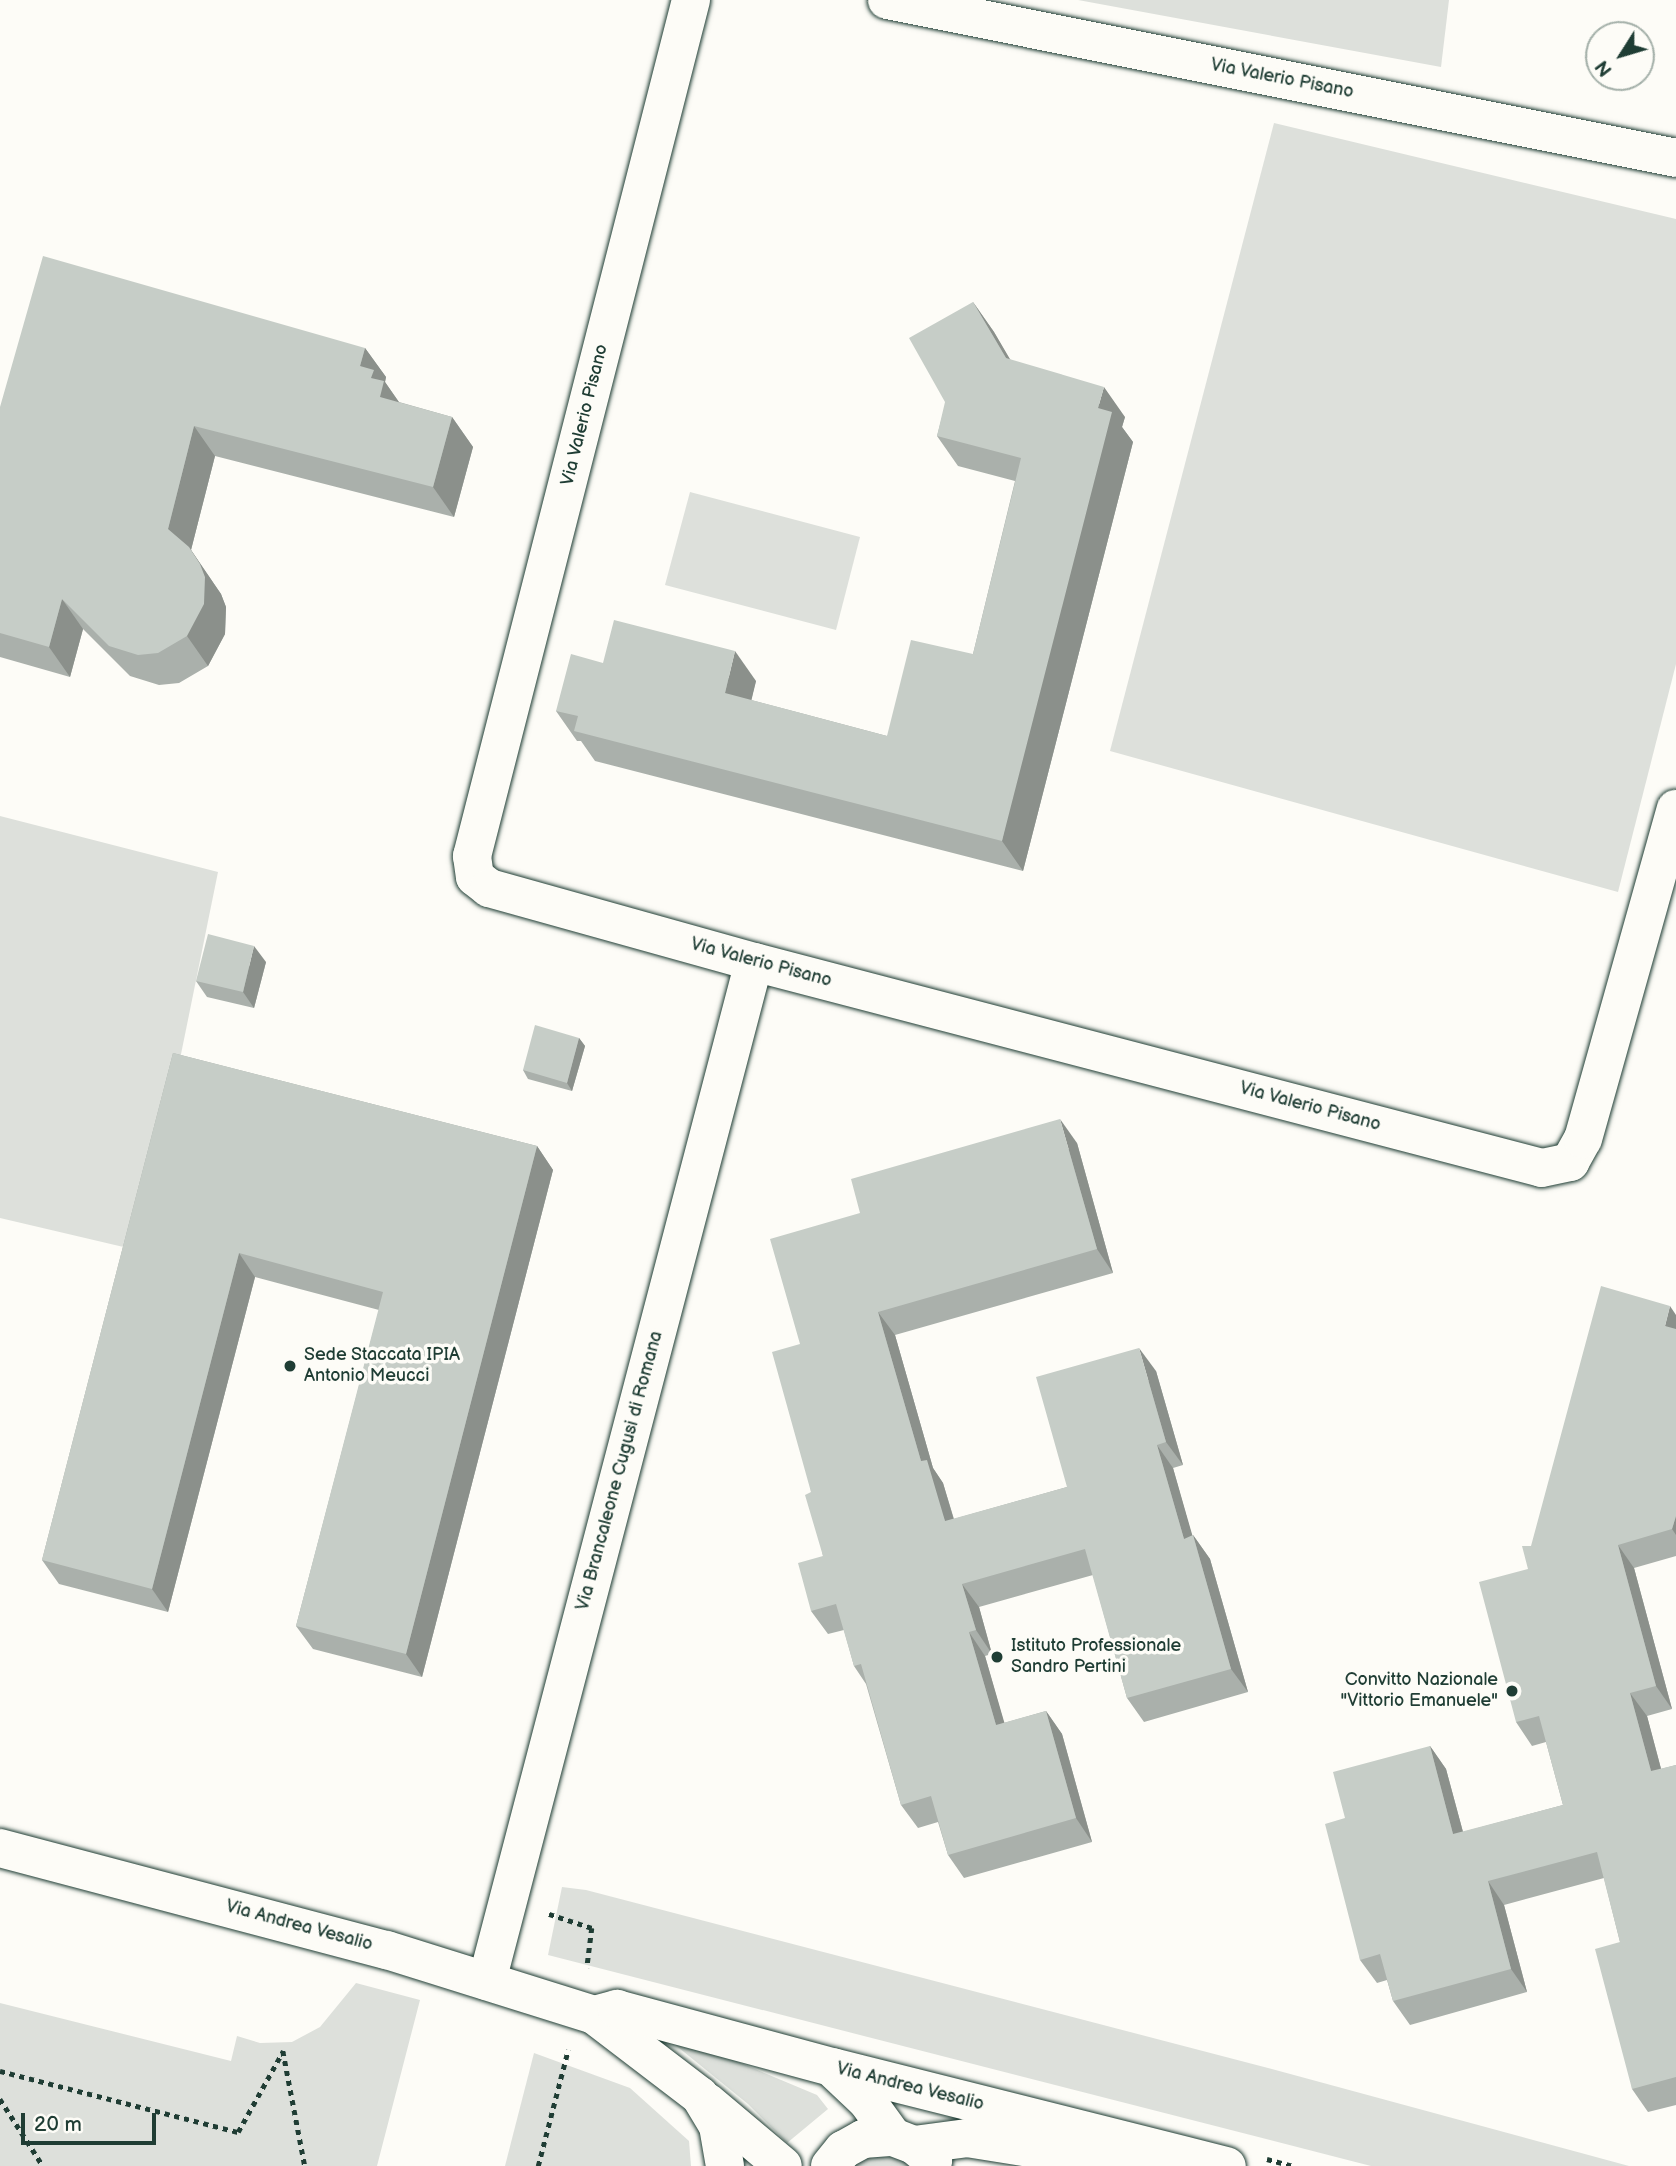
<!DOCTYPE html>
<html>
<head>
<meta charset="utf-8">
<style>
	body { margin:0 }
	#map { position:relative; width:1676px; height:2166px; overflow:hidden; background:#fdfcf7; font-family:"Balsamiq Sans",sans-serif }
	div>[style] { position:absolute }
	.green>* { inset:0; background:#dde0db }
	.path>* { height:4.5px; margin-top:-2.25px; transform-origin:0; background:repeating-linear-gradient(90deg,#1f3d34 0 5px,transparent 0 10px) }
	.roads { filter:drop-shadow(0 0 2px #1f3d34) drop-shadow(0 0 2px #1f3d34) }
	.minor>* { height:38px; margin:-19px; padding:0 19px; transform-origin:19px; border-radius:19px; background:#fdfcf7 }
	.major>* { height:38px; margin:-19px; padding:0 19px; transform-origin:19px; border-radius:19px; background:#fdfcf7 }
	.wall>* { inset:0; background:#aab0ab }
	.shaded-wall>* { inset:0; background:#8b908b }
	.building>* { inset:0; background:#c6cdc7 }
	.dots>* { width:19px; height:19px; translate:-50% -50%; box-sizing:border-box; border:4px solid #fdfcf7; border-radius:50% }
	span { translate:-50% -50%; white-space:nowrap; text-align:center; line-height:1.15; -webkit-text-stroke:7px #fdfcf7; paint-order:stroke }
	.street-label { font-size:18px; color:#1f3d34 }
	.poi-label { font-size:18px; color:#1f3d34 }
	.left { translate:0 -50%; text-align:left }
	.right { translate:-100% -50%; text-align:right }
	.north { position:absolute; left:1585px; top:21px; width:70px; height:70px; box-sizing:border-box; background:#fdfcf7; border:2px solid #a4b0a9; border-radius:50%; rotate:233deg; font-size:19px; font-weight:700; line-height:28px; text-align:center; color:#1f3d34 }
	.north::after { content:''; display:block; margin:auto; width:24px; height:32px; background:#1f3d34; clip-path:polygon(50% 0,100% 100%,50% 72%,0 100%) }
	.scale { position:absolute; left:21px; top:2113px; width:135px; height:32px; box-sizing:border-box; border:4px solid #1f3d34; border-top:0; padding-left:9px; font-size:21px; line-height:24px; white-space:nowrap; color:#1f3d34; -webkit-text-stroke:5px #fdfcf7; paint-order:stroke }
</style>
</head>
<body>
<div id="map">
	<div class="green">
		<i style="clip-path:polygon(1078px 0,1449px 0,1441px 67px)"></i>
		<i style="clip-path:polygon(1274px 123px,1676px 219px,1676px 664px,1618px 892px,1110px 751px)"></i>
		<i style="clip-path:polygon(690px 492px,860px 537px,836px 630px,665px 585px)"></i>
		<i style="clip-path:polygon(0 816px,218px 872px,180px 1059px,132px 1249px,0 1218px)"></i>
		<i style="clip-path:polygon(562px 1887px,586px 1890px,1268px 2068px,1629px 2166px,1371px 2166px,548px 1955px)"></i>
		<i style="clip-path:polygon(356px 1983px,420px 2000px,377px 2166px,0 2166px,0 2003px,231px 2061px,237px 2036px,260px 2043px,292px 2042px,320px 2027px)"></i>
		<i style="clip-path:polygon(652px 2026px,817px 2095px,828px 2109px,787px 2143px,748px 2104px)"></i>
		<i style="clip-path:polygon(534px 2053px,630px 2088px,689px 2141px,691px 2166px,505px 2166px)"></i>
		<i style="clip-path:polygon(893px 2137px,936px 2166px,832px 2166px)"></i>
	</div>
	<div class="path">
		<i style="left:549px;top:1914px;width:45px;rotate:18deg"></i>
		<i style="left:592px;top:1928px;width:40px;rotate:97.1deg"></i>
		<i style="left:0;top:2071px;width:246px;rotate:14.4deg"></i>
		<i style="left:238px;top:2132px;width:93px;rotate:-60.9deg"></i>
		<i style="left:283px;top:2051px;width:117px;rotate:79.2deg"></i>
		<i style="left:0;top:2099px;width:80px;rotate:57.3deg"></i>
		<i style="left:1267px;top:2159px;width:27px;rotate:15deg"></i>
		<i style="left:538px;top:2166px;width:120px;rotate:-75.5deg"></i>
	</div>
	<div class="roads">
		<div class="minor">
			<i style="left:691px;top:0;width:884px;rotate:104.35deg"></i>
			<i style="left:472px;top:856px;width:21px;rotate:82deg"></i>
			<i style="left:475px;top:877px;width:18px;rotate:38deg"></i>
			<i style="left:489px;top:888px;width:275px;rotate:15.6deg"></i>
			<i style="left:754px;top:962px;width:814px;rotate:14.65deg"></i>
			<i style="left:1542px;top:1168px;width:29px;rotate:-12deg"></i>
			<i style="left:1570px;top:1162px;width:26px;rotate:-61deg"></i>
			<i style="left:1583px;top:1139px;width:343px;rotate:-74.3deg"></i>
			<i style="left:887px;top:0;width:805px;rotate:11.32deg"></i>
			<i style="left:0;top:1848px;width:400px;rotate:14.8deg"></i>
			<i style="left:387px;top:1950px;width:217px;rotate:17.4deg"></i>
			<i style="left:594px;top:2015px;width:133px;rotate:37.4deg"></i>
			<i style="left:700px;top:2096px;width:35px;rotate:59deg"></i>
			<i style="left:718px;top:2126px;width:41px;rotate:80.1deg"></i>
			<i style="left:487px;top:1981px;width:1053px;rotate:-75.32deg"></i>
			<i style="left:594px;top:2015px;width:24px;rotate:-15deg"></i>
			<i style="left:617px;top:2009px;width:223px;rotate:15.1deg"></i>
			<i style="left:832px;top:2067px;width:407px;rotate:14.1deg"></i>
			<i style="left:832px;top:2068px;width:48px;rotate:43.3deg"></i>
			<i style="left:867px;top:2101px;width:44px;rotate:54.2deg"></i>
			<i style="left:707px;top:2102px;width:99px;rotate:40.1deg"></i>
		</div>
		<div class="major">
			<i style="left:914px;top:2145px;width:53px;rotate:-7.5deg"></i>
			<i style="left:967px;top:2138px;width:176px;rotate:9.1deg"></i>
			<i style="left:830px;top:2166px;width:21px;rotate:-51deg"></i>
			<i style="left:843px;top:2150px;width:23px;rotate:-29deg"></i>
			<i style="left:863px;top:2139px;width:30px;rotate:-4deg"></i>
			<i style="left:893px;top:2137px;width:22px;rotate:21deg"></i>
			<i style="left:914px;top:2145px;width:25px;rotate:40deg"></i>
		</div>
	</div>
	<div class="wall">
		<i style="clip-path:polygon(973px 302px,994px 332px,1010px 360px,1125px 417px,1122px 427px,1133px 442px,1023px 871px,595px 761px,581px 741px,577px 741px,556px 711px,603px 663px,756px 681px,751px 700px,887px 736px,973px 654px,1015px 481px,958px 466px,937px 436px)"></i>
		<i style="clip-path:polygon(365px 348px,386px 377px,385px 382px,399px 402px,452px 417px,473px 447px,454px 517px,215px 456px,191px 550px,221px 594px,226px 607px,225px 634px,208px 666px,179px 683px,159px 685px,130px 676px,83px 629px,70px 677px,0 657px,0 407px)"></i>
		<i style="clip-path:polygon(266px 962px,254px 1008px,207px 997px,196px 981px)"></i>
		<i style="clip-path:polygon(579px 1038px,585px 1046px,572px 1091px,528px 1079px,523px 1070px)"></i>
		<i style="clip-path:polygon(173px 1053px,537px 1146px,553px 1170px,422px 1677px,313px 1649px,296px 1626px,379px 1310px,255px 1277px,168px 1612px,59px 1584px,42px 1560px)"></i>
		<i style="clip-path:polygon(1077px 1143px,1113px 1273px,895px 1335px,933px 1468px,943px 1483px,954px 1519px,1067px 1487px,1156px 1371px,1183px 1465px,1173px 1468px,1192px 1536px,1193px 1535px,1210px 1559px,1248px 1692px,1144px 1722px,1127px 1698px,1093px 1575px,979px 1607px,992px 1654px,985px 1656px,1004px 1723px,1046px 1711px,1062px 1734px,1092px 1842px,964px 1878px,948px 1855px,938px 1822px,918px 1828px,901px 1805px,866px 1684px,854px 1666px,844px 1630px,828px 1634px,811px 1611px,823px 1556px,811px 1492px,800px 1344px)"></i>
		<i style="clip-path:polygon(1676px 1315px,1676px 1556px,1634px 1568px,1672px 1709px,1647px 1716px,1661px 1769px,1676px 1765px,1676px 2105px,1648px 2112px,1632px 2089px,1620px 1942px,1604px 1878px,1504px 1905px,1527px 1992px,1410px 2025px,1393px 2001px,1387px 1980px,1377px 1983px,1360px 1960px,1345px 1818px,1430px 1746px,1446px 1769px,1463px 1832px,1563px 1805px,1546px 1742px,1532px 1746px,1516px 1722px,1528px 1569px)"></i>
	</div>
	<div class="shaded-wall">
		<i style="clip-path:polygon(973px 302px,994px 332px,1027px 388px,1006px 358px)"></i>
		<i style="clip-path:polygon(365px 348px,386px 377px,385px 382px,405px 411px,380px 397px,360px 366px)"></i>
		<i style="clip-path:polygon(1104px 387px,1125px 417px,1122px 427px,1133px 442px,1023px 871px,1002px 841px,1098px 408px)"></i>
		<i style="clip-path:polygon(452px 417px,473px 447px,454px 517px,433px 487px)"></i>
		<i style="clip-path:polygon(194px 426px,215px 456px,191px 550px,221px 594px,226px 607px,225px 634px,208px 666px,187px 636px,168px 529px)"></i>
		<i style="clip-path:polygon(62px 599px,83px 629px,70px 677px,49px 647px)"></i>
		<i style="clip-path:polygon(735px 651px,756px 681px,746px 723px,725px 693px)"></i>
		<i style="clip-path:polygon(254px 946px,266px 962px,254px 1008px,243px 992px)"></i>
		<i style="clip-path:polygon(579px 1038px,585px 1046px,572px 1091px,567px 1083px)"></i>
		<i style="clip-path:polygon(1060px 1119px,1077px 1143px,1113px 1273px,1097px 1249px)"></i>
		<i style="clip-path:polygon(537px 1146px,553px 1170px,422px 1677px,406px 1654px)"></i>
		<i style="clip-path:polygon(239px 1253px,255px 1277px,168px 1612px,152px 1589px)"></i>
		<i style="clip-path:polygon(1670px 1306px,1676px 1315px,1676px 1341px,1665px 1326px)"></i>
		<i style="clip-path:polygon(878px 1312px,895px 1335px,933px 1468px,943px 1483px,961px 1544px,945px 1521px,921px 1461px)"></i>
		<i style="clip-path:polygon(1139px 1348px,1156px 1371px,1183px 1465px,1166px 1442px)"></i>
		<i style="clip-path:polygon(1157px 1445px,1173px 1468px,1200px 1562px,1184px 1539px)"></i>
		<i style="clip-path:polygon(1676px 1516px,1676px 1535px,1672px 1529px)"></i>
		<i style="clip-path:polygon(1193px 1535px,1210px 1559px,1248px 1692px,1231px 1669px)"></i>
		<i style="clip-path:polygon(1618px 1545px,1634px 1568px,1672px 1709px,1656px 1686px)"></i>
		<i style="clip-path:polygon(962px 1584px,979px 1607px,992px 1654px,976px 1630px)"></i>
		<i style="clip-path:polygon(969px 1632px,985px 1656px,1012px 1749px,996px 1725px)"></i>
		<i style="clip-path:polygon(1630px 1693px,1647px 1716px,1668px 1795px,1651px 1771px)"></i>
		<i style="clip-path:polygon(1046px 1711px,1062px 1734px,1092px 1842px,1076px 1818px)"></i>
		<i style="clip-path:polygon(1430px 1746px,1446px 1769px,1470px 1858px,1453px 1834px)"></i>
		<i style="clip-path:polygon(1488px 1881px,1504px 1905px,1527px 1992px,1511px 1969px)"></i>
	</div>
	<div class="building">
		<i style="clip-path:polygon(43px 256px,365px 348px,360px 366px,374px 370px,371px 378px,384px 381px,380px 397px,452px 417px,433px 487px,194px 426px,168px 529px,189px 547px,200px 564px,205px 577px,204px 604px,187px 636px,158px 653px,138px 655px,109px 646px,62px 599px,49px 647px,0 633px,0 407px)"></i>
		<i style="clip-path:polygon(973px 302px,1006px 358px,1104px 387px,1098px 408px,1112px 412px,1002px 841px,574px 731px,578px 716px,556px 711px,571px 654px,603px 663px,614px 620px,735px 651px,725px 693px,887px 736px,911px 640px,973px 654px,1021px 458px,937px 436px,945px 402px,909px 338px)"></i>
		<i style="clip-path:polygon(208px 934px,254px 946px,243px 992px,196px 981px)"></i>
		<i style="clip-path:polygon(535px 1025px,579px 1038px,567px 1083px,523px 1070px)"></i>
		<i style="clip-path:polygon(173px 1053px,537px 1146px,406px 1654px,296px 1626px,383px 1292px,239px 1253px,152px 1589px,42px 1560px)"></i>
		<i style="clip-path:polygon(1060px 1119px,1097px 1249px,878px 1312px,921px 1461px,927px 1460px,945px 1521px,1067px 1487px,1036px 1377px,1139px 1348px,1166px 1442px,1157px 1445px,1184px 1539px,1193px 1535px,1231px 1669px,1127px 1698px,1085px 1549px,962px 1584px,976px 1630px,969px 1632px,996px 1725px,1046px 1711px,1076px 1818px,948px 1855px,931px 1796px,901px 1805px,861px 1664px,854px 1666px,836px 1604px,811px 1611px,798px 1563px,823px 1556px,805px 1495px,811px 1492px,772px 1352px,800px 1344px,770px 1239px,860px 1213px,851px 1179px)"></i>
		<i style="clip-path:polygon(1601px 1286px,1670px 1306px,1665px 1326px,1676px 1329px,1676px 1516px,1672px 1529px,1618px 1545px,1656px 1686px,1630px 1693px,1651px 1771px,1676px 1765px,1676px 2077px,1632px 2089px,1595px 1949px,1620px 1942px,1597px 1852px,1488px 1881px,1511px 1969px,1393px 2001px,1380px 1954px,1360px 1960px,1325px 1824px,1345px 1818px,1333px 1772px,1430px 1746px,1453px 1834px,1563px 1805px,1539px 1716px,1516px 1722px,1479px 1582px,1528px 1569px,1522px 1546px,1531px 1546px)"></i>
	</div>
	<div class="dots">
		<i style="left:290px;top:1366px;background:#1f3d34"></i>
		<i style="left:997px;top:1657px;background:#1f3d34"></i>
		<i style="left:1512px;top:1691px;background:#1f3d34"></i>
	</div>
	<div class="street-label">
		<span style="left:1282px;top:79px;rotate:11deg">Via Valerio Pisano</span>
		<span style="left:585px;top:415px;rotate:-76deg">Via Valerio Pisano</span>
		<span style="left:761px;top:963px;rotate:15deg">Via Valerio Pisano</span>
		<span style="left:1310px;top:1107px;rotate:15deg">Via Valerio Pisano</span>
		<span style="left:620px;top:1471px;rotate:-75deg">Via Brancaleone Cugusi di Romana</span>
		<span style="left:299px;top:1926px;rotate:15deg">Via Andrea Vesalio</span>
		<span style="left:910px;top:2087px;rotate:14deg">Via Andrea Vesalio</span>
	</div>
	<div class="poi-label">
		<span class="left" style="left:304px;top:1366px">Sede Staccata IPIA<br>Antonio Meucci</span>
		<span class="left" style="left:1011px;top:1657px">Istituto Professionale<br>Sandro Pertini</span>
		<span class="right" style="left:1498px;top:1691px">Convitto Nazionale<br>"Vittorio Emanuele"</span>
	</div>
	<div class="north">N</div>
	<div class="scale">20 m</div>
</div>
</body>
</html>
